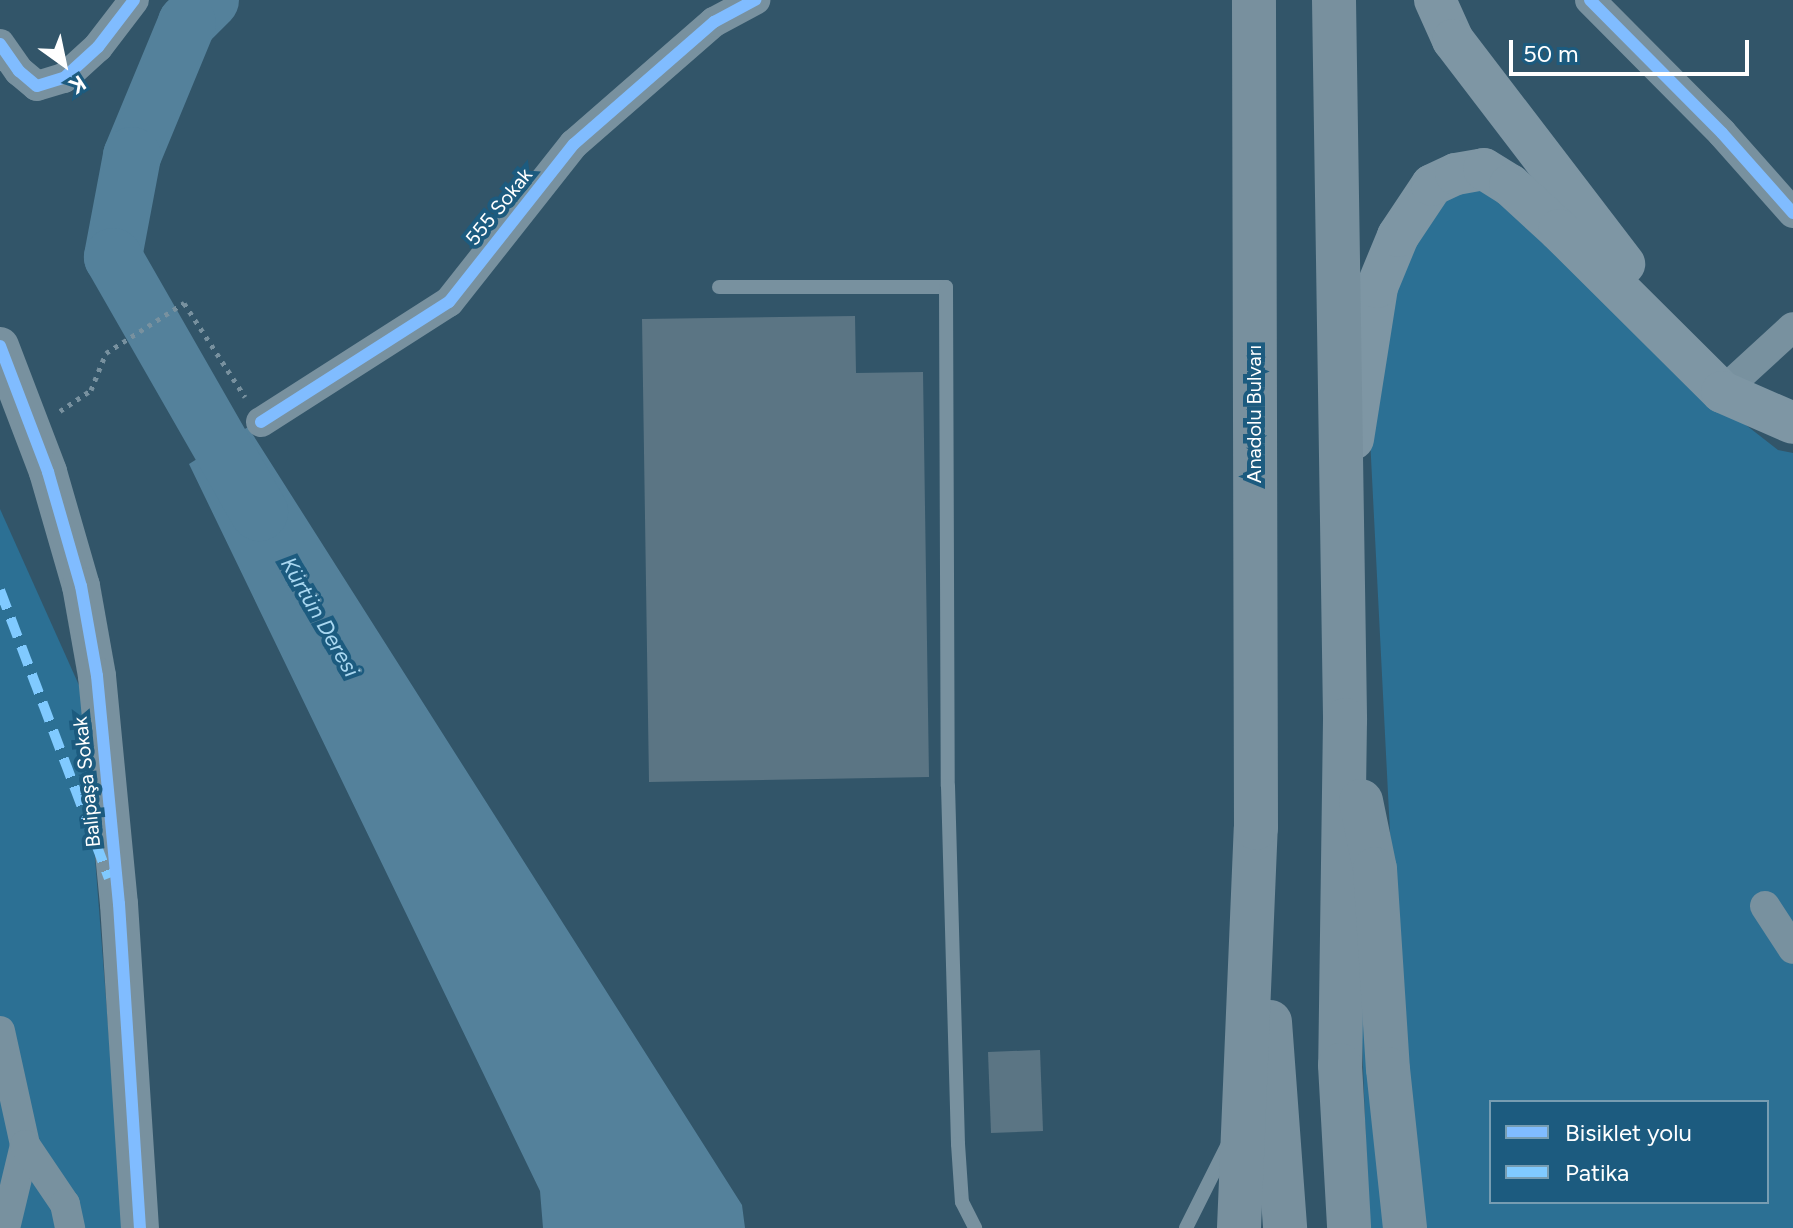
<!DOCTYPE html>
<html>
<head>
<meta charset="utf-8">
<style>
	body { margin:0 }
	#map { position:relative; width:1793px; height:1228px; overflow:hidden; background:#325569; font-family:Figtree,sans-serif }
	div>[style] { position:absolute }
	.green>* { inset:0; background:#2c7094 }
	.water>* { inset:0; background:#54819b }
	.river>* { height:58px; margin:-29px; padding:0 29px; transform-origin:29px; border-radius:29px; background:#54819b }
	.building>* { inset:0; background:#5b7584 }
	.path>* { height:5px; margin-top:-2.5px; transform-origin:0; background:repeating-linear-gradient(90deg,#78919f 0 4px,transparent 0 10px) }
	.service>* { height:14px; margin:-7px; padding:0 7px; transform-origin:7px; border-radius:7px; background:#78919f }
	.minor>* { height:30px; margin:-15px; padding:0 15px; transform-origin:15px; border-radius:15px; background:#78919f }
	.tertiary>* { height:38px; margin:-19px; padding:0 19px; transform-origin:19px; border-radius:19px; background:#78919f }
	.secondary>* { height:42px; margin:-21px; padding:0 21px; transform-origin:21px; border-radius:21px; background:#7e96a4 }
	.trunk>* { height:44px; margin:-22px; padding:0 22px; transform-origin:22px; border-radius:22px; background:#78909e }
	.quiet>* { height:10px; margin-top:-5px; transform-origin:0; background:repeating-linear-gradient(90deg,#80caff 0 20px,transparent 0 30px) }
	.cycleway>* { height:12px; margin:-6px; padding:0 6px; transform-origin:6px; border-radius:6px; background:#80bcff }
	span { translate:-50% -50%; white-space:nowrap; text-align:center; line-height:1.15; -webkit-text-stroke:8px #1c5b7f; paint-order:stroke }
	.street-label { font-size:20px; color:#fff }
	.water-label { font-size:22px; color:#aad8f1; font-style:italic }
	.legend { position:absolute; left:1489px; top:1100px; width:280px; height:104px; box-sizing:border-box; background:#1c5b7f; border:2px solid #779db2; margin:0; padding:10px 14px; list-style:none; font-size:24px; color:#fff }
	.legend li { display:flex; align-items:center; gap:16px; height:40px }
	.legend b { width:40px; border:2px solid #779db2 }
	.north { position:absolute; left:24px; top:24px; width:80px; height:80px; -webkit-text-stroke:6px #1c5b7f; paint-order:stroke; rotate:147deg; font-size:22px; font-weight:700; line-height:32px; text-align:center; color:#fff }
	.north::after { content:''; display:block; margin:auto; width:28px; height:36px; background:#fff; clip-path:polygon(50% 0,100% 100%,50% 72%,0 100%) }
	.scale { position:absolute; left:1509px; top:40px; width:240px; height:36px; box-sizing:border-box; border:4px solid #fff; border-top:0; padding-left:10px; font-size:24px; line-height:28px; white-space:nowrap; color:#fff; -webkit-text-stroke:6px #1c5b7f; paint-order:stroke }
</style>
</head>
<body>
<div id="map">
	<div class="green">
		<i style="clip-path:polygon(evenodd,1432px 185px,1510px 185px,1660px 358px,1778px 450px,1793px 453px,1793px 1228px,1410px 1228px,1366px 359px,1432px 185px,1491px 1102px,1767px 1102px,1767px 1202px,1491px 1202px,1491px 1102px)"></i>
		<i style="clip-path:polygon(0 509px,82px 692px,124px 1228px,0 1228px)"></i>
		<i style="clip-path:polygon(1360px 985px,1393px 1228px,1369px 1228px)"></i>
	</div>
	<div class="water">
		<i style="clip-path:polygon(248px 427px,742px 1205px,745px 1228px,543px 1228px,540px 1191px,189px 464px)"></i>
	</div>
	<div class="river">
		<i style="left:210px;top:0;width:33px;rotate:135deg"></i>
		<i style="left:187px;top:23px;width:144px;rotate:112.5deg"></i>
		<i style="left:132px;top:156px;width:103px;rotate:100.7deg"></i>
		<i style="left:113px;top:257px;width:294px;rotate:60.2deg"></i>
	</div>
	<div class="building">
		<i style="clip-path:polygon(855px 316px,856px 373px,923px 372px,929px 777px,649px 782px,642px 319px)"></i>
		<i style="clip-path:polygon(1040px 1050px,1043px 1131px,991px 1133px,988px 1052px)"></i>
	</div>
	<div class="path">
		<i style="left:60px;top:411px;width:37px;rotate:-34deg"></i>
		<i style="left:91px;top:390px;width:40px;rotate:-68deg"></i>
		<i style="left:106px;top:353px;width:93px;rotate:-32.7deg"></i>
		<i style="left:184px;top:303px;width:112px;rotate:57deg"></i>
	</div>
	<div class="service">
		<i style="left:719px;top:287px;width:227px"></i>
		<i style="left:946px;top:287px;width:499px;rotate:89.8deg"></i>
		<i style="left:948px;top:786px;width:358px;rotate:88.4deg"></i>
		<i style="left:958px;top:1144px;width:58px;rotate:86.1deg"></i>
		<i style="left:962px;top:1202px;width:29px;rotate:63deg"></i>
		<i style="left:1186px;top:1228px;width:94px;rotate:-63.4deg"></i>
	</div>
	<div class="minor">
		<i style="left:1590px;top:0;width:187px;rotate:45.2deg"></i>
		<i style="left:1722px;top:133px;width:107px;rotate:48.4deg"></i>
		<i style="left:0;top:44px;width:33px;rotate:55deg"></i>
		<i style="left:19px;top:71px;width:23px;rotate:40deg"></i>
		<i style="left:37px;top:86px;width:28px;rotate:-17deg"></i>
		<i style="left:64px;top:78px;width:46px;rotate:-42.4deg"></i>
		<i style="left:98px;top:47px;width:59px;rotate:-52.5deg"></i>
		<i style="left:1722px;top:392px;width:96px;rotate:-42.5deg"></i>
		<i style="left:261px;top:422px;width:223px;rotate:-32.6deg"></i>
		<i style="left:449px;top:302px;width:201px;rotate:-51.7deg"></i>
		<i style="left:574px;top:144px;width:186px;rotate:-41.1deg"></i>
		<i style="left:714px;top:22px;width:47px;rotate:-28.2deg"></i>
		<i style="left:1765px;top:906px;width:51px;rotate:56.9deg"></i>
		<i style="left:0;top:1031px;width:117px;rotate:77.6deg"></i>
		<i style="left:25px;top:1145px;width:85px;rotate:103.5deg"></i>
		<i style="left:25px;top:1145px;width:71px;rotate:55.9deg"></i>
		<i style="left:65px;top:1204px;width:25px;rotate:78deg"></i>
	</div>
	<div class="tertiary">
		<i style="left:0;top:346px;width:135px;rotate:69.1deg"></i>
		<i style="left:48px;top:472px;width:119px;rotate:73.9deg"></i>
		<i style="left:81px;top:586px;width:91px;rotate:79.9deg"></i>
		<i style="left:97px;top:676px;width:229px;rotate:84.5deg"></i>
		<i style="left:119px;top:904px;width:325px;rotate:86.3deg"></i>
	</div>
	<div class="secondary">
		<i style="left:1435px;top:0;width:44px;rotate:65.8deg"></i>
		<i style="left:1453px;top:40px;width:282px;rotate:52.6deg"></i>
		<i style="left:1353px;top:439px;width:154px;rotate:-81deg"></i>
		<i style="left:1377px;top:287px;width:55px;rotate:-67.6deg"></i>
		<i style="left:1398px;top:236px;width:61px;rotate:-56.3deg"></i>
		<i style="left:1432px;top:185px;width:26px;rotate:-25deg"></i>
		<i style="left:1456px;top:174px;width:28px;rotate:-10deg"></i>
		<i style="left:1484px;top:169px;width:31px;rotate:32deg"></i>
		<i style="left:1510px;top:185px;width:67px;rotate:42.6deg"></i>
		<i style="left:1559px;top:230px;width:230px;rotate:44.8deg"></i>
		<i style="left:1722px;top:392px;width:77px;rotate:23.6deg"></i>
	</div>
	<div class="trunk">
		<i style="left:1334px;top:0;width:720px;rotate:89.12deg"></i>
		<i style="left:1345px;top:720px;width:345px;rotate:90.8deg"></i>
		<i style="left:1340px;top:1065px;width:163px;rotate:86.8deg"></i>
		<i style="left:1361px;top:801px;width:69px;rotate:78.4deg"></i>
		<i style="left:1375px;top:869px;width:200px;rotate:86.3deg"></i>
		<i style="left:1388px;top:1069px;width:160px;rotate:83.9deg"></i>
		<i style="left:1270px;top:1022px;width:207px;rotate:85.8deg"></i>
		<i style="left:1239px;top:1228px;width:400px;rotate:-87.6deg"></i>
		<i style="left:1256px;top:828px;width:828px;rotate:-90.14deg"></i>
	</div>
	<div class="quiet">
		<i style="left:0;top:590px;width:308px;rotate:69.3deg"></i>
	</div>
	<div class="cycleway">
		<i style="left:1590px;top:0;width:187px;rotate:45.2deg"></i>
		<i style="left:1722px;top:133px;width:107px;rotate:48.4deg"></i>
		<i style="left:0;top:44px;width:33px;rotate:55deg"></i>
		<i style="left:19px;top:71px;width:23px;rotate:40deg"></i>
		<i style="left:37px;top:86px;width:28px;rotate:-17deg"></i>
		<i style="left:64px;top:78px;width:46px;rotate:-42.4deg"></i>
		<i style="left:98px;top:47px;width:59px;rotate:-52.5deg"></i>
		<i style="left:0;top:346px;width:135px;rotate:69.1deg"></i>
		<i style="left:48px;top:472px;width:119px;rotate:73.9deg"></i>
		<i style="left:81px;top:586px;width:91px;rotate:79.9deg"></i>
		<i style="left:97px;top:676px;width:229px;rotate:84.5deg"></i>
		<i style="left:119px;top:904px;width:325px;rotate:86.3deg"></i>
		<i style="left:261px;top:422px;width:223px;rotate:-32.6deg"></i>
		<i style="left:449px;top:302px;width:201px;rotate:-51.7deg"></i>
		<i style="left:574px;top:144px;width:186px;rotate:-41.1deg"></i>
		<i style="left:714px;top:22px;width:47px;rotate:-28.2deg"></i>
	</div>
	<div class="street-label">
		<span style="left:499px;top:207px;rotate:-51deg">555 Sokak</span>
		<span style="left:1254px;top:414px;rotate:-90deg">Anadolu Bulvarı</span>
		<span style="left:87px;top:782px;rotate:-96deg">Balipaşa Sokak</span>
	</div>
	<div class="water-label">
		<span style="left:320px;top:617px;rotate:60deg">Kürtün Deresi</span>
	</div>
	<ul class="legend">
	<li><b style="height:10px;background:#80bcff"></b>Bisiklet yolu</li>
	<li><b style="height:10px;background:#80caff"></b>Patika</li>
	</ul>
	<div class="north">K</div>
	<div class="scale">50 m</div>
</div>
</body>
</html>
